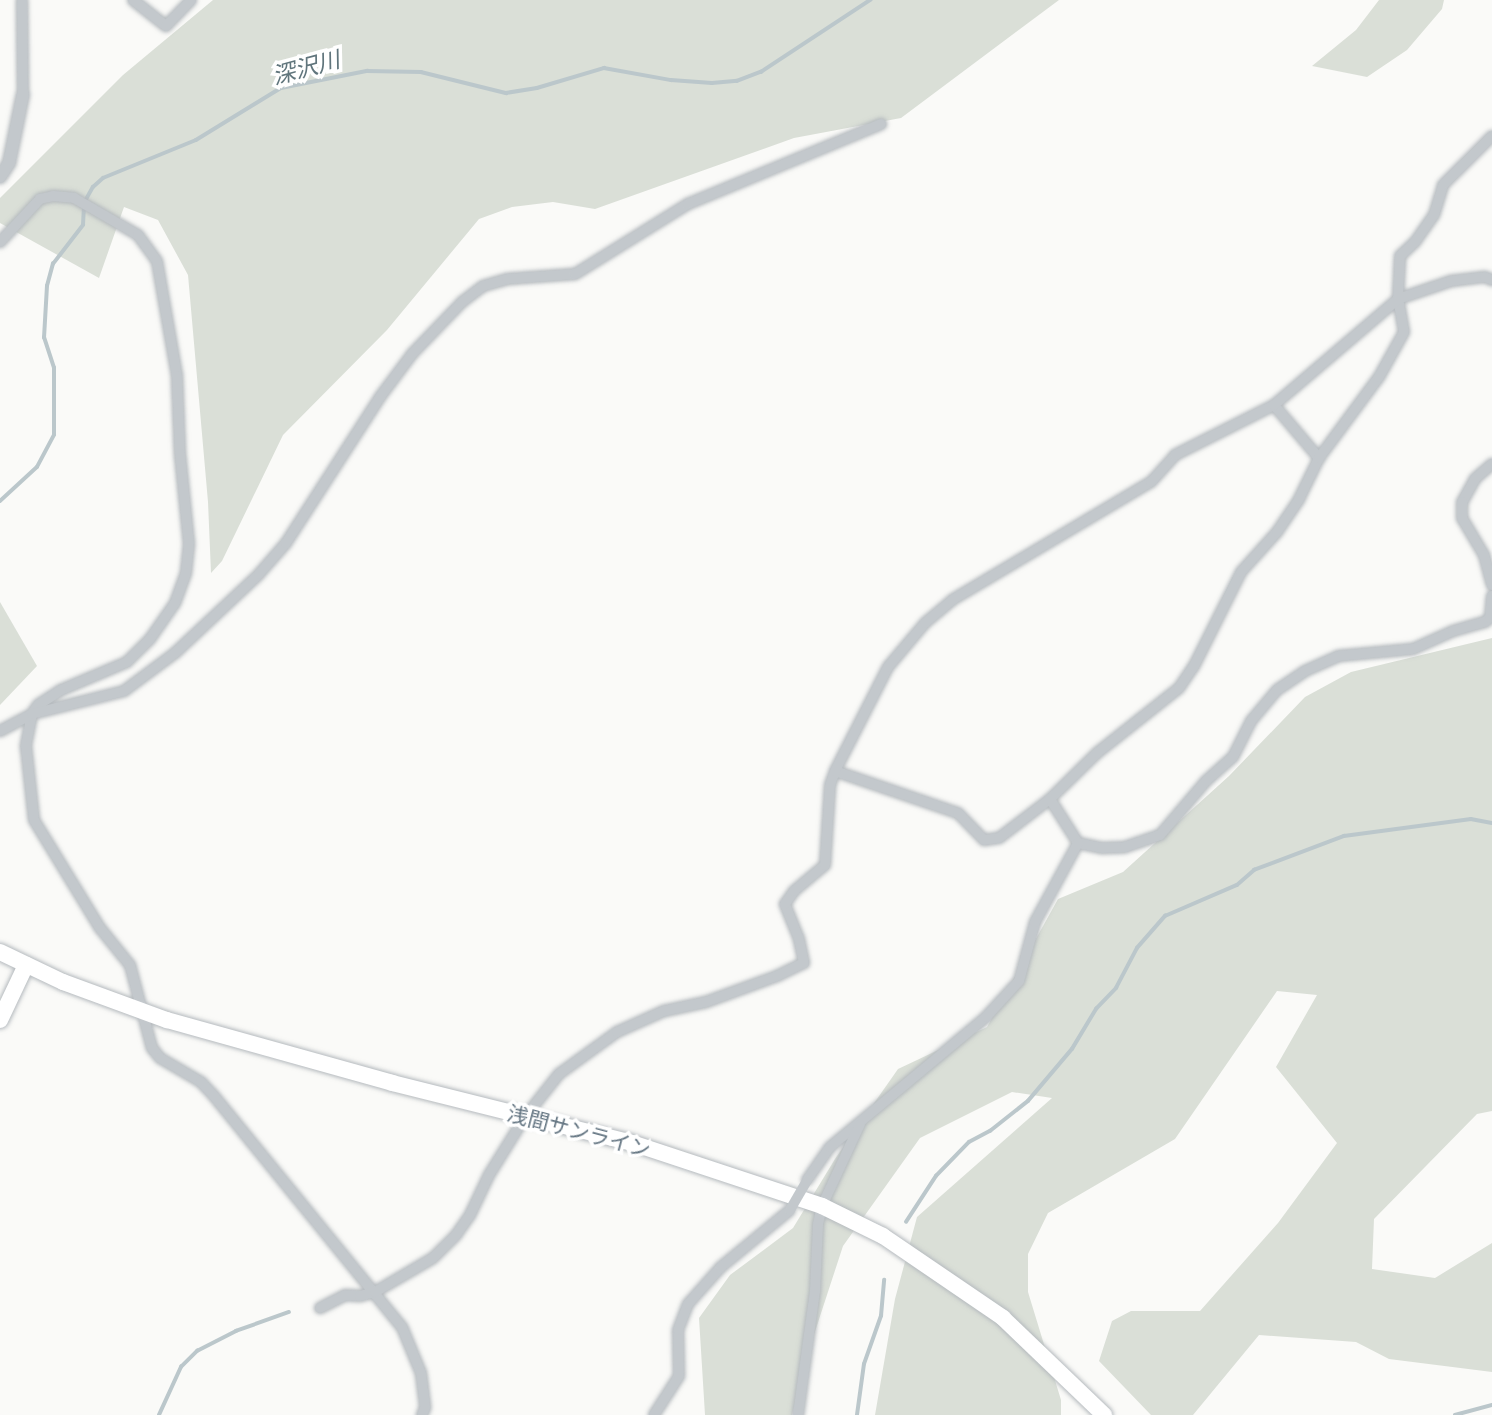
<!DOCTYPE html>
<html>
<head>
<meta charset="utf-8">
<style>
	body { margin:0 }
	#map { position:relative; width:1492px; height:1415px; overflow:hidden; background:#fafaf8; font-family:Quicksand,"Noto Sans JP",sans-serif }
	div>[style] { position:absolute }
	.green>* { inset:0; background:#dadfd7 }
	.stream>* { height:3.5px; margin:-1.75px; padding:0 1.75px; transform-origin:1.75px; border-radius:1.75px; background:#bbc7cb }
	.roads { filter:drop-shadow(0 0 2px #b5babe) drop-shadow(0 0 2px #b5babe) }
	.minor>* { height:10px; margin:-5px; padding:0 5px; transform-origin:5px; border-radius:5px; background:#c3c8cc }
	.tertiary>* { height:12px; margin:-6px; padding:0 6px; transform-origin:6px; border-radius:6px; background:#c3c8cc }
	.primary>* { height:16px; margin:-8px; padding:0 8px; transform-origin:8px; border-radius:8px; background:#fff }
	.minor-bridge>* { height:10px; margin:-5px; padding:0 5px; transform-origin:5px; border-radius:5px; background:#c3c8cc }
	span { translate:-50% -50%; white-space:nowrap; text-align:center; line-height:1.15; -webkit-text-stroke:7px #fff; paint-order:stroke }
	.street-label { font-size:21px; color:#657683 }
	.water-label { font-size:23px; color:#60757c; font-style:italic }
</style>
</head>
<body>
<div id="map">
	<div class="green">
		<i style="clip-path:polygon(213px 0,1059px 0,901px 118px,794px 138px,595px 209px,553px 202px,512px 207px,479px 219px,387px 330px,283px 435px,222px 561px,211px 573px,208px 502px,188px 275px,158px 220px,124px 207px,99px 278px,0 223px,0 198px,123px 75px)"></i>
		<i style="clip-path:polygon(1379px 0,1444px 0,1442px 9px,1407px 50px,1367px 77px,1312px 66px,1356px 30px)"></i>
		<i style="clip-path:polygon(0 602px,37px 666px,0 705px)"></i>
		<i style="clip-path:polygon(1492px 638px,1492px 1111px,1477px 1114px,1374px 1219px,1372px 1269px,1435px 1278px,1492px 1243px,1492px 1372px,1389px 1359px,1356px 1342px,1259px 1335px,1193px 1415px,1151px 1415px,1099px 1361px,1112px 1321px,1131px 1311px,1200px 1311px,1278px 1223px,1337px 1143px,1276px 1067px,1317px 995px,1277px 991px,1175px 1139px,1048px 1213px,1028px 1254px,1028px 1292px,1061px 1400px,1061px 1415px,875px 1415px,895px 1299px,917px 1217px,1052px 1098px,1012px 1092px,920px 1138px,843px 1246px,806px 1359px,792px 1415px,705px 1415px,699px 1318px,730px 1275px,793px 1228px,835px 1159px,898px 1069px,987px 1027px,1058px 899px,1123px 872px,1229px 776px,1305px 697px,1351px 672px)"></i>
	</div>
	<div class="stream">
		<i style="left:0;top:501px;width:50px;rotate:-42.6deg"></i>
		<i style="left:37px;top:467px;width:36px;rotate:-62deg"></i>
		<i style="left:54px;top:435px;width:67px;rotate:-90deg"></i>
		<i style="left:54px;top:368px;width:32px;rotate:-108deg"></i>
		<i style="left:44px;top:338px;width:52px;rotate:-86.7deg"></i>
		<i style="left:47px;top:286px;width:23px;rotate:-75deg"></i>
		<i style="left:53px;top:264px;width:49px;rotate:-52.4deg"></i>
		<i style="left:83px;top:225px;width:22px;rotate:-87deg"></i>
		<i style="left:84px;top:203px;width:18px;rotate:-61deg"></i>
		<i style="left:93px;top:187px;width:13px;rotate:-42deg"></i>
		<i style="left:103px;top:178px;width:100px;rotate:-22.2deg"></i>
		<i style="left:196px;top:140px;width:100px;rotate:-31.5deg"></i>
		<i style="left:281px;top:88px;width:88px;rotate:-11.2deg"></i>
		<i style="left:367px;top:71px;width:54px;rotate:1.1deg"></i>
		<i style="left:421px;top:72px;width:88px;rotate:13.9deg"></i>
		<i style="left:506px;top:93px;width:31px;rotate:-9deg"></i>
		<i style="left:537px;top:88px;width:70px;rotate:-16.6deg"></i>
		<i style="left:604px;top:68px;width:68px;rotate:10.2deg"></i>
		<i style="left:671px;top:80px;width:41px;rotate:4.2deg"></i>
		<i style="left:712px;top:83px;width:25px;rotate:-5deg"></i>
		<i style="left:737px;top:81px;width:26px;rotate:-21deg"></i>
		<i style="left:761px;top:72px;width:131px;rotate:-33.4deg"></i>
		<i style="left:906px;top:1222px;width:55px;rotate:-56.9deg"></i>
		<i style="left:936px;top:1176px;width:47px;rotate:-45.9deg"></i>
		<i style="left:969px;top:1142px;width:24px;rotate:-28deg"></i>
		<i style="left:990px;top:1131px;width:48px;rotate:-38.3deg"></i>
		<i style="left:1028px;top:1101px;width:68px;rotate:-49.8deg"></i>
		<i style="left:1072px;top:1049px;width:47px;rotate:-59deg"></i>
		<i style="left:1096px;top:1009px;width:29px;rotate:-46deg"></i>
		<i style="left:1116px;top:988px;width:45px;rotate:-62.3deg"></i>
		<i style="left:1137px;top:948px;width:43px;rotate:-48.8deg"></i>
		<i style="left:1165px;top:916px;width:78px;rotate:-23.3deg"></i>
		<i style="left:1237px;top:885px;width:23px;rotate:-41deg"></i>
		<i style="left:1254px;top:870px;width:96px;rotate:-20.7deg"></i>
		<i style="left:1344px;top:836px;width:128px;rotate:-7.6deg"></i>
		<i style="left:1471px;top:819px;width:21px;rotate:11deg"></i>
		<i style="left:159px;top:1415px;width:53px;rotate:-65.4deg"></i>
		<i style="left:181px;top:1367px;width:23px;rotate:-45deg"></i>
		<i style="left:197px;top:1351px;width:44px;rotate:-27.1deg"></i>
		<i style="left:236px;top:1331px;width:56px;rotate:-19.7deg"></i>
		<i style="left:857px;top:1415px;width:51px;rotate:-82.2deg"></i>
		<i style="left:864px;top:1364px;width:51px;rotate:-70.5deg"></i>
		<i style="left:881px;top:1316px;width:36px;rotate:-85deg"></i>
		<i style="left:1455px;top:1415px;width:38px;rotate:-15deg"></i>
	</div>
	<div class="roads">
		<div class="minor">
			<i style="left:22px;top:0;width:94px;rotate:89.4deg"></i>
			<i style="left:133px;top:0;width:42px;rotate:38.2deg"></i>
			<i style="left:166px;top:26px;width:36px;rotate:-46deg"></i>
			<i style="left:0;top:242px;width:59px;rotate:-47.1deg"></i>
			<i style="left:40px;top:199px;width:13px;rotate:-13deg"></i>
			<i style="left:53px;top:196px;width:21px;rotate:5deg"></i>
			<i style="left:74px;top:198px;width:74px;rotate:30deg"></i>
			<i style="left:138px;top:235px;width:32px;rotate:54deg"></i>
			<i style="left:157px;top:261px;width:117px;rotate:80.1deg"></i>
			<i style="left:177px;top:376px;width:78px;rotate:87.8deg"></i>
			<i style="left:180px;top:454px;width:90px;rotate:84.3deg"></i>
			<i style="left:189px;top:544px;width:29px;rotate:96deg"></i>
			<i style="left:186px;top:573px;width:32px;rotate:110deg"></i>
			<i style="left:175px;top:603px;width:44px;rotate:124.8deg"></i>
			<i style="left:150px;top:639px;width:33px;rotate:135deg"></i>
			<i style="left:127px;top:662px;width:72px;rotate:157deg"></i>
			<i style="left:61px;top:690px;width:27px;rotate:147deg"></i>
			<i style="left:38px;top:705px;width:11px;rotate:124deg"></i>
			<i style="left:32px;top:714px;width:33px;rotate:101deg"></i>
			<i style="left:26px;top:746px;width:74px;rotate:83.8deg"></i>
			<i style="left:34px;top:820px;width:127px;rotate:58.6deg"></i>
			<i style="left:100px;top:928px;width:48px;rotate:51deg"></i>
			<i style="left:130px;top:965px;width:86px;rotate:75.2deg"></i>
			<i style="left:152px;top:1048px;width:13px;rotate:51deg"></i>
			<i style="left:160px;top:1058px;width:48px;rotate:30.3deg"></i>
			<i style="left:201px;top:1082px;width:19px;rotate:47deg"></i>
			<i style="left:214px;top:1096px;width:298px;rotate:50.9deg"></i>
			<i style="left:402px;top:1327px;width:50px;rotate:67.6deg"></i>
			<i style="left:421px;top:1373px;width:35px;rotate:83deg"></i>
			<i style="left:425px;top:1408px;width:8px;rotate:113deg"></i>
			<i style="left:1274px;top:405px;width:70px;rotate:49.7deg"></i>
			<i style="left:1492px;top:464px;width:23px;rotate:139deg"></i>
			<i style="left:1475px;top:479px;width:26px;rotate:119deg"></i>
			<i style="left:1462px;top:502px;width:16px;rotate:90deg"></i>
			<i style="left:1462px;top:518px;width:43px;rotate:59.3deg"></i>
			<i style="left:1484px;top:555px;width:31px;rotate:75deg"></i>
			<i style="left:0;top:731px;width:36px;rotate:-28deg"></i>
			<i style="left:32px;top:714px;width:95px;rotate:-14deg"></i>
			<i style="left:124px;top:691px;width:64px;rotate:-36.7deg"></i>
			<i style="left:175px;top:653px;width:115px;rotate:-43.2deg"></i>
			<i style="left:259px;top:574px;width:41px;rotate:-48.9deg"></i>
			<i style="left:286px;top:543px;width:174px;rotate:-57.2deg"></i>
			<i style="left:380px;top:397px;width:54px;rotate:-53.3deg"></i>
			<i style="left:412px;top:354px;width:72px;rotate:-46.1deg"></i>
			<i style="left:462px;top:302px;width:26px;rotate:-37deg"></i>
			<i style="left:483px;top:286px;width:25px;rotate:-16deg"></i>
			<i style="left:507px;top:279px;width:68px;rotate:-4.2deg"></i>
			<i style="left:575px;top:274px;width:133px;rotate:-31.8deg"></i>
			<i style="left:688px;top:204px;width:209px;rotate:-22.5deg"></i>
			<i style="left:835px;top:771px;width:130px;rotate:18.9deg"></i>
			<i style="left:958px;top:813px;width:37px;rotate:46deg"></i>
			<i style="left:984px;top:840px;width:15px;rotate:-8deg"></i>
			<i style="left:999px;top:838px;width:64px;rotate:-37.4deg"></i>
			<i style="left:1050px;top:799px;width:66px;rotate:-44.4deg"></i>
			<i style="left:1097px;top:753px;width:105px;rotate:-38.4deg"></i>
			<i style="left:1179px;top:688px;width:27px;rotate:-56deg"></i>
			<i style="left:1194px;top:666px;width:105px;rotate:-63.4deg"></i>
			<i style="left:1241px;top:572px;width:54px;rotate:-48deg"></i>
			<i style="left:1277px;top:532px;width:40px;rotate:-56deg"></i>
			<i style="left:1299px;top:499px;width:46px;rotate:-64deg"></i>
			<i style="left:1319px;top:458px;width:101px;rotate:-53.5deg"></i>
			<i style="left:1379px;top:377px;width:51px;rotate:-60.9deg"></i>
			<i style="left:1404px;top:332px;width:34px;rotate:-100deg"></i>
			<i style="left:1398px;top:299px;width:43px;rotate:-87.3deg"></i>
			<i style="left:1400px;top:256px;width:21px;rotate:-43deg"></i>
			<i style="left:1415px;top:242px;width:33px;rotate:-55deg"></i>
			<i style="left:1434px;top:215px;width:31px;rotate:-73deg"></i>
			<i style="left:1443px;top:185px;width:69px;rotate:-45deg"></i>
			<i style="left:1050px;top:799px;width:52px;rotate:57.5deg"></i>
			<i style="left:1078px;top:843px;width:25px;rotate:12deg"></i>
			<i style="left:1102px;top:848px;width:23px;rotate:-2deg"></i>
			<i style="left:1125px;top:847px;width:37px;rotate:-19deg"></i>
			<i style="left:1160px;top:835px;width:71px;rotate:-49.6deg"></i>
			<i style="left:1206px;top:781px;width:36px;rotate:-42deg"></i>
			<i style="left:1233px;top:757px;width:40px;rotate:-63.4deg"></i>
			<i style="left:1251px;top:721px;width:40px;rotate:-50deg"></i>
			<i style="left:1277px;top:690px;width:34px;rotate:-34deg"></i>
			<i style="left:1305px;top:671px;width:36px;rotate:-24deg"></i>
			<i style="left:1338px;top:656px;width:75px;rotate:-5.3deg"></i>
			<i style="left:1413px;top:649px;width:44px;rotate:-24.2deg"></i>
			<i style="left:1453px;top:631px;width:33px;rotate:-16deg"></i>
			<i style="left:1485px;top:622px;width:6px;rotate:-39deg"></i>
			<i style="left:1490px;top:618px;width:22px;rotate:-85deg"></i>
			<i style="left:807px;top:1180px;width:40px;rotate:-55.1deg"></i>
			<i style="left:830px;top:1147px;width:203px;rotate:-39.8deg"></i>
			<i style="left:986px;top:1017px;width:49px;rotate:-47.5deg"></i>
			<i style="left:1019px;top:981px;width:61px;rotate:-74.8deg"></i>
			<i style="left:1035px;top:922px;width:90px;rotate:-61.4deg"></i>
			<i style="left:320px;top:1308px;width:28px;rotate:-27deg"></i>
			<i style="left:345px;top:1295px;width:15px;rotate:4deg"></i>
			<i style="left:360px;top:1296px;width:16px;rotate:-15deg"></i>
			<i style="left:375px;top:1292px;width:67px;rotate:-30.4deg"></i>
			<i style="left:433px;top:1258px;width:33px;rotate:-45deg"></i>
			<i style="left:456px;top:1235px;width:24px;rotate:-55deg"></i>
			<i style="left:470px;top:1215px;width:44px;rotate:-64.6deg"></i>
			<i style="left:489px;top:1175px;width:68px;rotate:-58.2deg"></i>
			<i style="left:525px;top:1117px;width:55px;rotate:-51.7deg"></i>
			<i style="left:559px;top:1074px;width:72px;rotate:-35.9deg"></i>
			<i style="left:617px;top:1032px;width:51px;rotate:-24.1deg"></i>
			<i style="left:664px;top:1011px;width:43px;rotate:-12.1deg"></i>
			<i style="left:706px;top:1002px;width:76px;rotate:-20.1deg"></i>
			<i style="left:777px;top:976px;width:30px;rotate:-26deg"></i>
			<i style="left:804px;top:963px;width:25px;rotate:-102deg"></i>
			<i style="left:799px;top:939px;width:38px;rotate:-112deg"></i>
			<i style="left:785px;top:904px;width:16px;rotate:-55deg"></i>
			<i style="left:794px;top:891px;width:40px;rotate:-40deg"></i>
			<i style="left:825px;top:865px;width:80px;rotate:-86.4deg"></i>
			<i style="left:830px;top:785px;width:15px;rotate:-70deg"></i>
			<i style="left:835px;top:771px;width:117px;rotate:-63deg"></i>
			<i style="left:888px;top:667px;width:57px;rotate:-49.9deg"></i>
			<i style="left:925px;top:623px;width:35px;rotate:-40deg"></i>
			<i style="left:952px;top:600px;width:231px;rotate:-30.7deg"></i>
			<i style="left:1151px;top:482px;width:36px;rotate:-48deg"></i>
			<i style="left:1175px;top:455px;width:111px;rotate:-26.8deg"></i>
			<i style="left:1274px;top:405px;width:163px;rotate:-40.5deg"></i>
			<i style="left:1398px;top:299px;width:56px;rotate:-18.8deg"></i>
			<i style="left:1451px;top:281px;width:34px;rotate:-7deg"></i>
			<i style="left:1485px;top:277px;width:8px;rotate:23deg"></i>
			<i style="left:654px;top:1415px;width:46px;rotate:-57.3deg"></i>
			<i style="left:679px;top:1376px;width:46px;rotate:-91.2deg"></i>
			<i style="left:678px;top:1330px;width:28px;rotate:-69deg"></i>
			<i style="left:688px;top:1304px;width:50px;rotate:-48.3deg"></i>
			<i style="left:721px;top:1267px;width:89px;rotate:-39.6deg"></i>
			<i style="left:798px;top:1415px;width:125px;rotate:-82.2deg"></i>
			<i style="left:815px;top:1291px;width:67px;rotate:-87.4deg"></i>
			<i style="left:818px;top:1224px;width:18px;rotate:-77deg"></i>
			<i style="left:822px;top:1206px;width:90px;rotate:-65.1deg"></i>
		</div>
		<div class="tertiary">
			<i style="left:0;top:177px;width:17px;rotate:-57deg"></i>
			<i style="left:9px;top:163px;width:70px;rotate:-78.5deg"></i>
		</div>
		<div class="primary">
			<i style="left:0;top:952px;width:70px;rotate:25.5deg"></i>
			<i style="left:63px;top:982px;width:111px;rotate:20.1deg"></i>
			<i style="left:167px;top:1020px;width:234px;rotate:15.6deg"></i>
			<i style="left:392px;top:1083px;width:247px;rotate:14deg"></i>
			<i style="left:632px;top:1143px;width:200px;rotate:18.3deg"></i>
			<i style="left:822px;top:1206px;width:68px;rotate:26.2deg"></i>
			<i style="left:883px;top:1236px;width:145px;rotate:34.3deg"></i>
			<i style="left:1003px;top:1318px;width:140px;rotate:43.8deg"></i>
			<i style="left:0;top:1020px;width:61px;rotate:-64.7deg"></i>
		</div>
	</div>
	<div class="minor-bridge">
		<i style="left:790px;top:1210px;width:34px;rotate:-60deg"></i>
	</div>
	<div class="street-label">
		<span style="left:579px;top:1131px;rotate:15deg">浅間サンライン</span>
	</div>
	<div class="water-label">
		<span style="left:306px;top:68px;rotate:-15deg">深沢川</span>
	</div>
</div>
</body>
</html>
